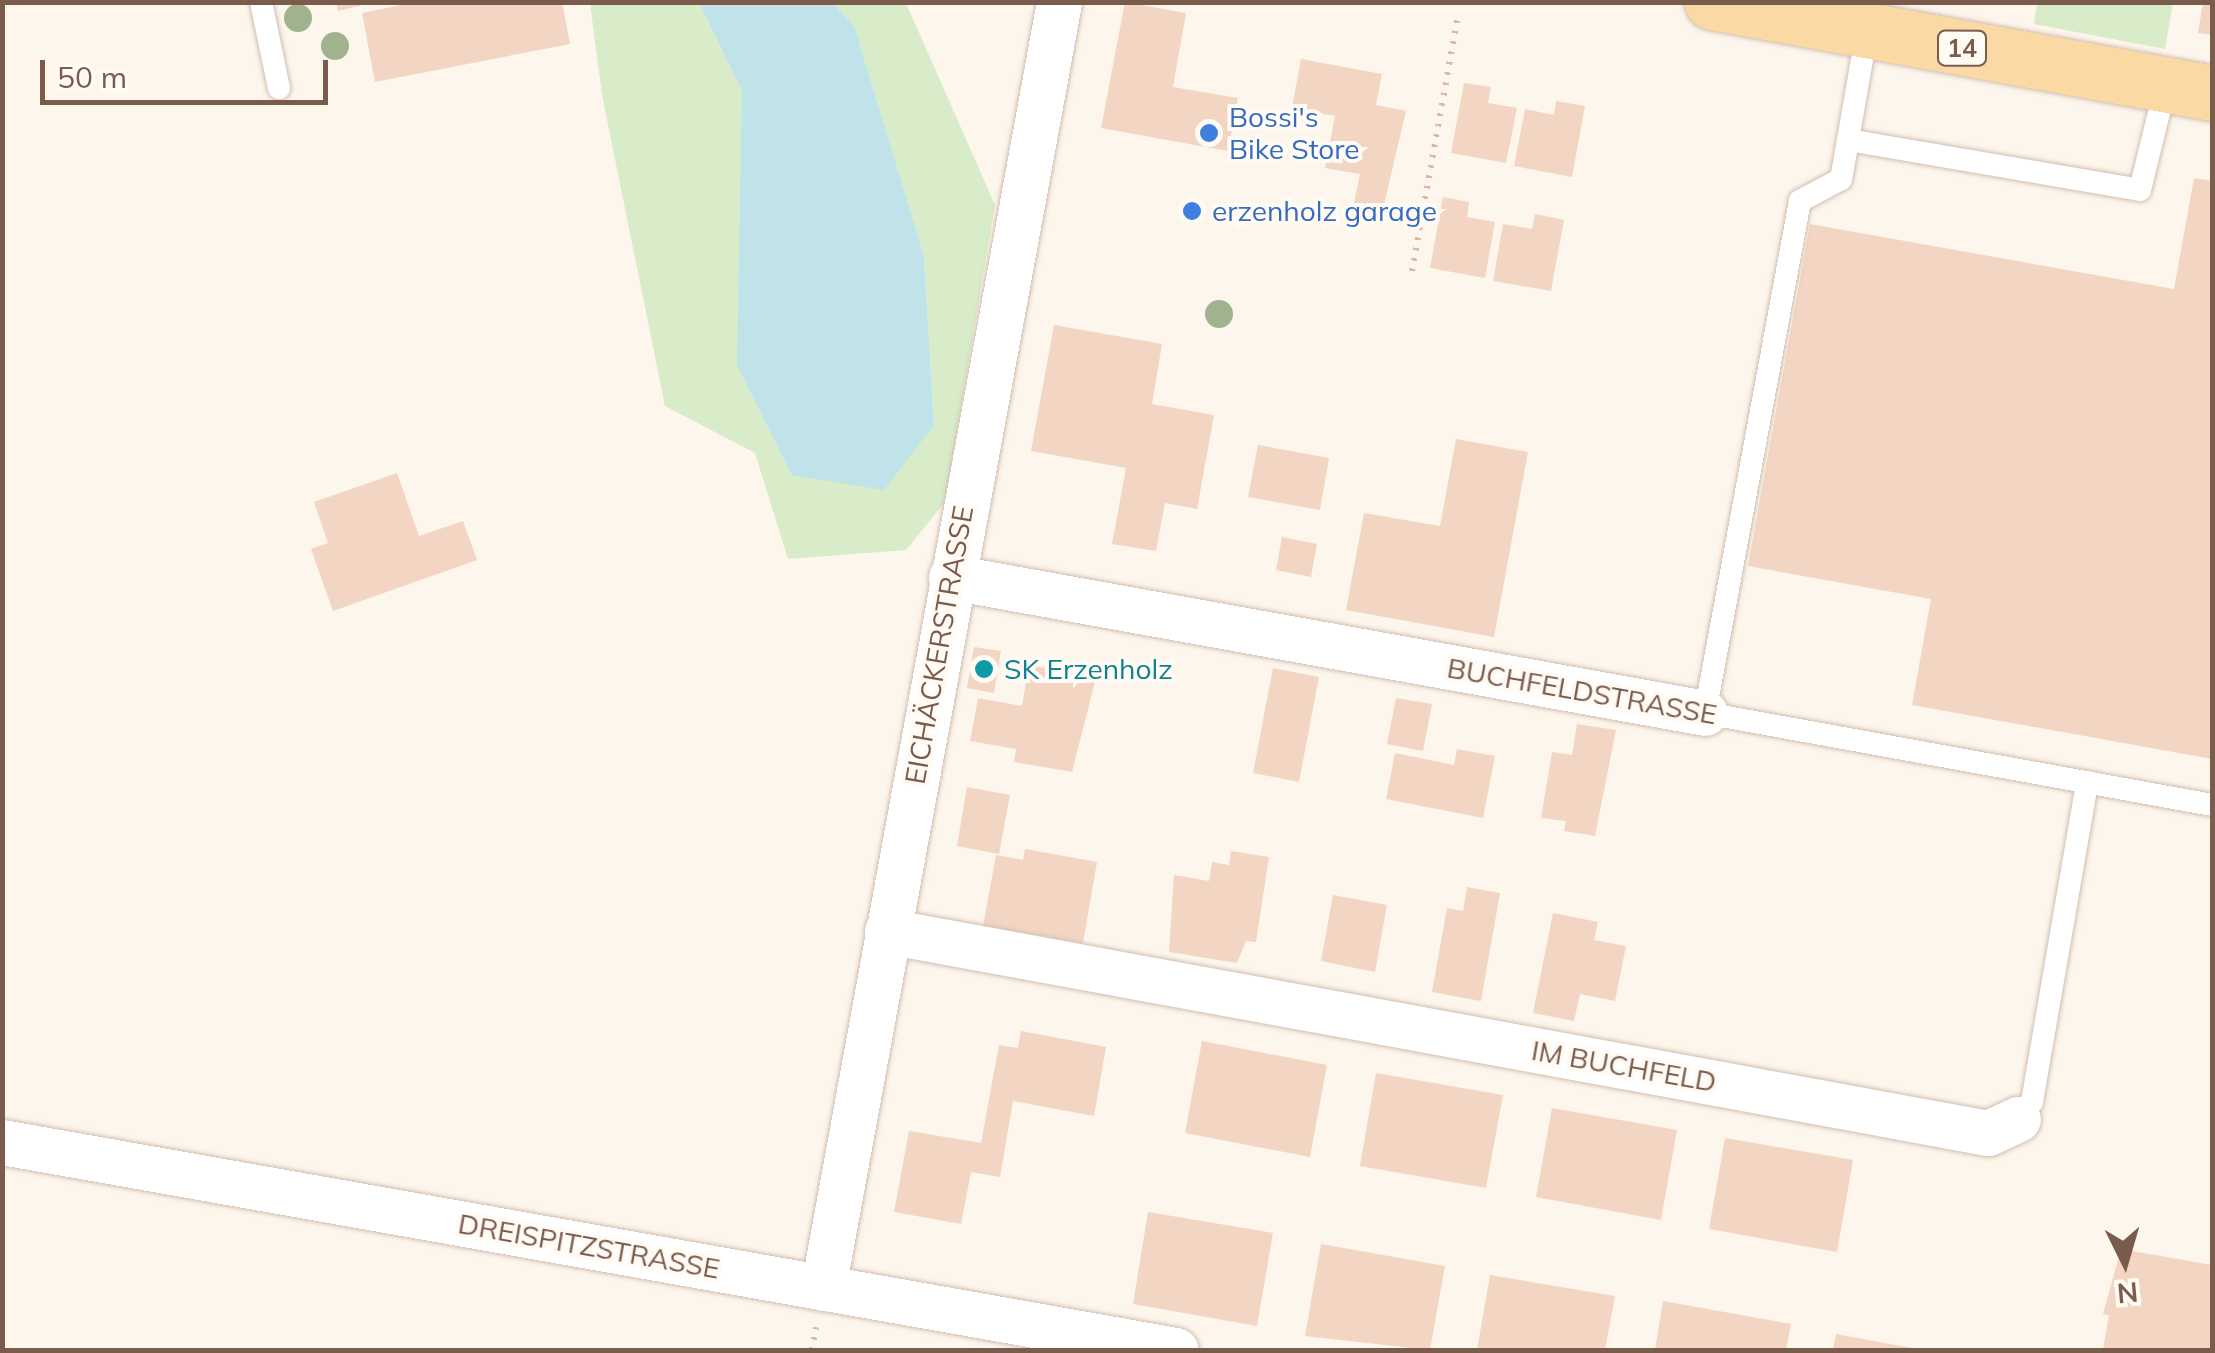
<!DOCTYPE html>
<html>
<head>
<meta charset="utf-8">
<style>
	body { margin:0 }
	#map { position:relative; width:2215px; height:1353px; overflow:hidden; background:#fdf6ec; font-family:Mulish,sans-serif }
	div>[style] { position:absolute }
	.green>* { inset:0; background:#d8ecc9 }
	.water>* { inset:0; background:#bfe3e8 }
	.building>* { inset:0; background:#f3d5c3 }
	.path>* { height:6px; margin-top:-3px; transform-origin:0; background:repeating-linear-gradient(90deg,#d9b8a5 0 2.5px,transparent 0 10.5px) }
	.roads { filter:drop-shadow(0 0 2px #d1beb0) drop-shadow(0 0 2px #d1beb0) }
	.lane>* { height:22px; margin:-11px; padding:0 11px; transform-origin:11px; border-radius:11px; background:#fff }
	.street>* { height:45px; margin:-22.5px; padding:0 22.5px; transform-origin:22.5px; border-radius:22.5px; background:#fff }
	.primary>* { height:55px; margin:-27.5px; padding:0 27.5px; transform-origin:27.5px; border-radius:27.5px; background:#fbd9a5 }
	.trees>* { width:28px; height:28px; margin:-14px; border-radius:50%; background:#a0b28e }
	.dots>* { width:28px; height:28px; translate:-50% -50%; box-sizing:border-box; border:5px solid #fffaf3; border-radius:50% }
	span { translate:-50% -50%; white-space:nowrap; text-align:center; line-height:1.15; -webkit-text-stroke:8px #fffaf3; paint-order:stroke }
	.shield-label span { padding:2px 8px; background:#fffaf3; border:2px solid; border-radius:8px; -webkit-text-stroke-width:0 }
	.shield-label { font-size:25px; color:#7a5c4d; font-weight:700 }
	.shop-label { font-size:28px; color:#366cbe }
	.left { translate:0 -50%; text-align:left }
	.street-label { font-size:28px; color:#7a5c4d }
	.culture-label { font-size:28px; color:#0d838f }
	.frame { position:absolute; inset:0; border:5px solid #7a5c4d; pointer-events:none }
	.north { position:absolute; left:2075px; top:1213px; width:100px; height:100px; -webkit-text-stroke:8px #fffaf3; paint-order:stroke; rotate:175deg; font-size:28px; font-weight:700; line-height:40px; text-align:center; color:#7a5c4d }
	.north::after { content:''; display:block; margin:auto; width:35px; height:45px; background:#7a5c4d; clip-path:polygon(50% 0,100% 100%,50% 72%,0 100%) }
	.scale { position:absolute; left:40px; top:60px; width:288px; height:45px; box-sizing:border-box; border:5px solid #7a5c4d; border-top:0; padding-left:12px; font-size:30px; line-height:35px; white-space:nowrap; color:#7a5c4d; -webkit-text-stroke:8px #fffaf3; paint-order:stroke }
</style>
</head>
<body>
<div id="map">
	<div class="green">
		<i style="clip-path:polygon(590px 3px,699px 3px,742px 91px,743px 221px,934px 425px,924px 256px,854px 25px,832px 3px,906px 3px,995px 205px,945px 502px,906px 550px,788px 559px,755px 453px,665px 406px,602px 95px)"></i>
		<i style="clip-path:polygon(2037px 3px,2037px 2px,2173px 3px,2165px 49px,2034px 24px)"></i>
	</div>
	<div class="water">
		<i style="clip-path:polygon(699px 3px,832px 3px,854px 25px,924px 256px,934px 425px,884px 490px,792px 475px,737px 365px,742px 91px)"></i>
	</div>
	<div class="building">
		<i style="clip-path:polygon(336px 2px,367px 2px,367px 4px,338px 11px)"></i>
		<i style="clip-path:polygon(416px 2px,562px 2px,570px 44px,375px 82px,362px 13px)"></i>
		<i style="clip-path:polygon(1125px 2px,1186px 13px,1173px 87px,1238px 98px,1228px 151px,1101px 128px)"></i>
		<i style="clip-path:polygon(2203px 2px,2212px 2px,2212px 35px,2198px 33px)"></i>
		<i style="clip-path:polygon(1301px 59px,1382px 74px,1376px 105px,1406px 111px,1383px 209px,1354px 203px,1360px 174px,1325px 168px,1335px 116px,1292px 108px)"></i>
		<i style="clip-path:polygon(1464px 83px,1491px 87px,1488px 103px,1517px 108px,1506px 163px,1451px 153px)"></i>
		<i style="clip-path:polygon(1556px 101px,1585px 106px,1572px 177px,1514px 166px,1525px 109px,1554px 115px)"></i>
		<i style="clip-path:polygon(2194px 178px,2212px 181px,2212px 759px,1912px 705px,1931px 599px,1748px 566px,1810px 224px,2174px 289px)"></i>
		<i style="clip-path:polygon(1443px 197px,1469px 202px,1467px 217px,1495px 222px,1485px 278px,1430px 268px)"></i>
		<i style="clip-path:polygon(1535px 214px,1564px 220px,1551px 291px,1493px 281px,1503px 224px,1532px 229px)"></i>
		<i style="clip-path:polygon(1054px 325px,1162px 344px,1152px 404px,1214px 415px,1197px 509px,1165px 503px,1156px 551px,1112px 544px,1126px 468px,1031px 451px)"></i>
		<i style="clip-path:polygon(1456px 439px,1528px 452px,1494px 637px,1346px 610px,1364px 513px,1440px 526px)"></i>
		<i style="clip-path:polygon(1258px 445px,1329px 458px,1320px 510px,1248px 497px)"></i>
		<i style="clip-path:polygon(397px 473px,419px 536px,463px 521px,477px 560px,333px 611px,311px 549px,328px 543px,314px 502px)"></i>
		<i style="clip-path:polygon(1282px 537px,1317px 544px,1311px 577px,1276px 570px)"></i>
		<i style="clip-path:polygon(974px 647px,1001px 651px,994px 693px,967px 688px)"></i>
		<i style="clip-path:polygon(1029px 665px,1096px 678px,1072px 772px,1014px 762px,1016px 749px,970px 741px,978px 698px,1022px 706px)"></i>
		<i style="clip-path:polygon(1273px 668px,1319px 677px,1299px 782px,1253px 773px)"></i>
		<i style="clip-path:polygon(1396px 698px,1432px 704px,1423px 751px,1387px 744px)"></i>
		<i style="clip-path:polygon(1577px 724px,1616px 730px,1595px 836px,1564px 831px,1566px 821px,1541px 818px,1552px 752px,1572px 755px)"></i>
		<i style="clip-path:polygon(1457px 749px,1495px 756px,1483px 818px,1386px 799px,1395px 753px,1454px 765px)"></i>
		<i style="clip-path:polygon(967px 787px,1010px 795px,999px 854px,957px 846px)"></i>
		<i style="clip-path:polygon(1025px 849px,1097px 862px,1083px 943px,983px 926px,996px 855px,1023px 860px)"></i>
		<i style="clip-path:polygon(1231px 851px,1269px 857px,1256px 942px,1246px 941px,1237px 963px,1169px 952px,1174px 875px,1209px 881px,1212px 862px,1229px 865px)"></i>
		<i style="clip-path:polygon(1467px 887px,1500px 893px,1481px 1001px,1432px 992px,1447px 908px,1463px 911px)"></i>
		<i style="clip-path:polygon(1333px 895px,1387px 905px,1375px 972px,1321px 961px)"></i>
		<i style="clip-path:polygon(1553px 913px,1598px 922px,1594px 940px,1626px 946px,1615px 1001px,1580px 994px,1574px 1021px,1533px 1013px)"></i>
		<i style="clip-path:polygon(1021px 1031px,1106px 1047px,1094px 1116px,1013px 1101px,1000px 1177px,971px 1172px,961px 1224px,894px 1212px,909px 1131px,981px 1143px,999px 1045px,1018px 1048px)"></i>
		<i style="clip-path:polygon(1202px 1041px,1327px 1065px,1310px 1157px,1185px 1133px)"></i>
		<i style="clip-path:polygon(1376px 1073px,1503px 1095px,1486px 1188px,1360px 1166px)"></i>
		<i style="clip-path:polygon(1552px 1108px,1677px 1130px,1661px 1220px,1536px 1197px)"></i>
		<i style="clip-path:polygon(1725px 1138px,1853px 1160px,1837px 1252px,1709px 1229px)"></i>
		<i style="clip-path:polygon(1148px 1212px,1273px 1233px,1257px 1326px,1133px 1304px)"></i>
		<i style="clip-path:polygon(1321px 1244px,1445px 1266px,1430px 1350px,1305px 1336px)"></i>
		<i style="clip-path:polygon(2121px 1249px,2212px 1265px,2212px 1350px,2103px 1350px,2109px 1315px,2103px 1314px)"></i>
		<i style="clip-path:polygon(1490px 1275px,1615px 1296px,1605px 1350px,1477px 1350px)"></i>
		<i style="clip-path:polygon(1663px 1301px,1791px 1324px,1786px 1350px,1655px 1350px)"></i>
		<i style="clip-path:polygon(1836px 1334px,1917px 1349px,1917px 1350px,1833px 1350px)"></i>
	</div>
	<div class="path">
		<i style="left:1412px;top:271px;width:255px;rotate:-79.8deg"></i>
		<i style="left:812px;top:1350px;width:23px;rotate:-80deg"></i>
	</div>
	<div class="roads">
		<div class="lane">
			<i style="left:261px;top:2px;width:88px;rotate:78.2deg"></i>
			<i style="left:1867px;top:31px;width:111px;rotate:99.9deg"></i>
			<i style="left:1848px;top:140px;width:296px;rotate:9.7deg"></i>
			<i style="left:2140px;top:190px;width:109px;rotate:-76.2deg"></i>
			<i style="left:1848px;top:140px;width:40px;rotate:100deg"></i>
			<i style="left:1841px;top:179px;width:47px;rotate:151.8deg"></i>
			<i style="left:1800px;top:201px;width:521px;rotate:100.51deg"></i>
			<i style="left:1705px;top:713px;width:515px;rotate:10.28deg"></i>
			<i style="left:2018px;top:1119px;width:22px;rotate:-51deg"></i>
			<i style="left:2032px;top:1102px;width:325px;rotate:-80.2deg"></i>
		</div>
		<div class="street">
			<i style="left:951px;top:577px;width:766px;rotate:10.22deg"></i>
			<i style="left:887px;top:931px;width:1119px;rotate:10.4deg"></i>
			<i style="left:1988px;top:1133px;width:33px;rotate:-25deg"></i>
			<i style="left:2px;top:1142px;width:1192px;rotate:10.05deg"></i>
			<i style="left:823px;top:1288px;width:1307px;rotate:-79.6deg"></i>
		</div>
		<div class="primary">
			<i style="left:1712px;top:2px;width:508px;rotate:10.31deg"></i>
		</div>
	</div>
	<div class="trees">
		<i style="left:298px;top:18px"></i>
		<i style="left:335px;top:46px"></i>
		<i style="left:1219px;top:314px"></i>
	</div>
	<div class="dots">
		<i style="left:1209px;top:133px;background:#3f7fe0"></i>
		<i style="left:1192px;top:211px;background:#3f7fe0"></i>
		<i style="left:984px;top:669px;background:#0f9aa8"></i>
	</div>
	<div class="shield-label">
		<span style="left:1962px;top:48px">14</span>
	</div>
	<div class="shop-label">
		<span class="left" style="left:1229px;top:133px">Bossi's<br>Bike Store</span>
		<span class="left" style="left:1212px;top:211px">erzenholz garage</span>
	</div>
	<div class="street-label">
		<span style="left:939px;top:645px;rotate:-80deg">EICHÄCKERSTRASSE</span>
		<span style="left:1582px;top:691px;rotate:10deg">BUCHFELDSTRASSE</span>
		<span style="left:1624px;top:1066px;rotate:10deg">IM BUCHFELD</span>
		<span style="left:589px;top:1246px;rotate:10deg">DREISPITZSTRASSE</span>
	</div>
	<div class="culture-label">
		<span class="left" style="left:1004px;top:669px">SK Erzenholz</span>
	</div>
	<div class="frame"></div>
	<div class="north">N</div>
	<div class="scale">50 m</div>
</div>
</body>
</html>
